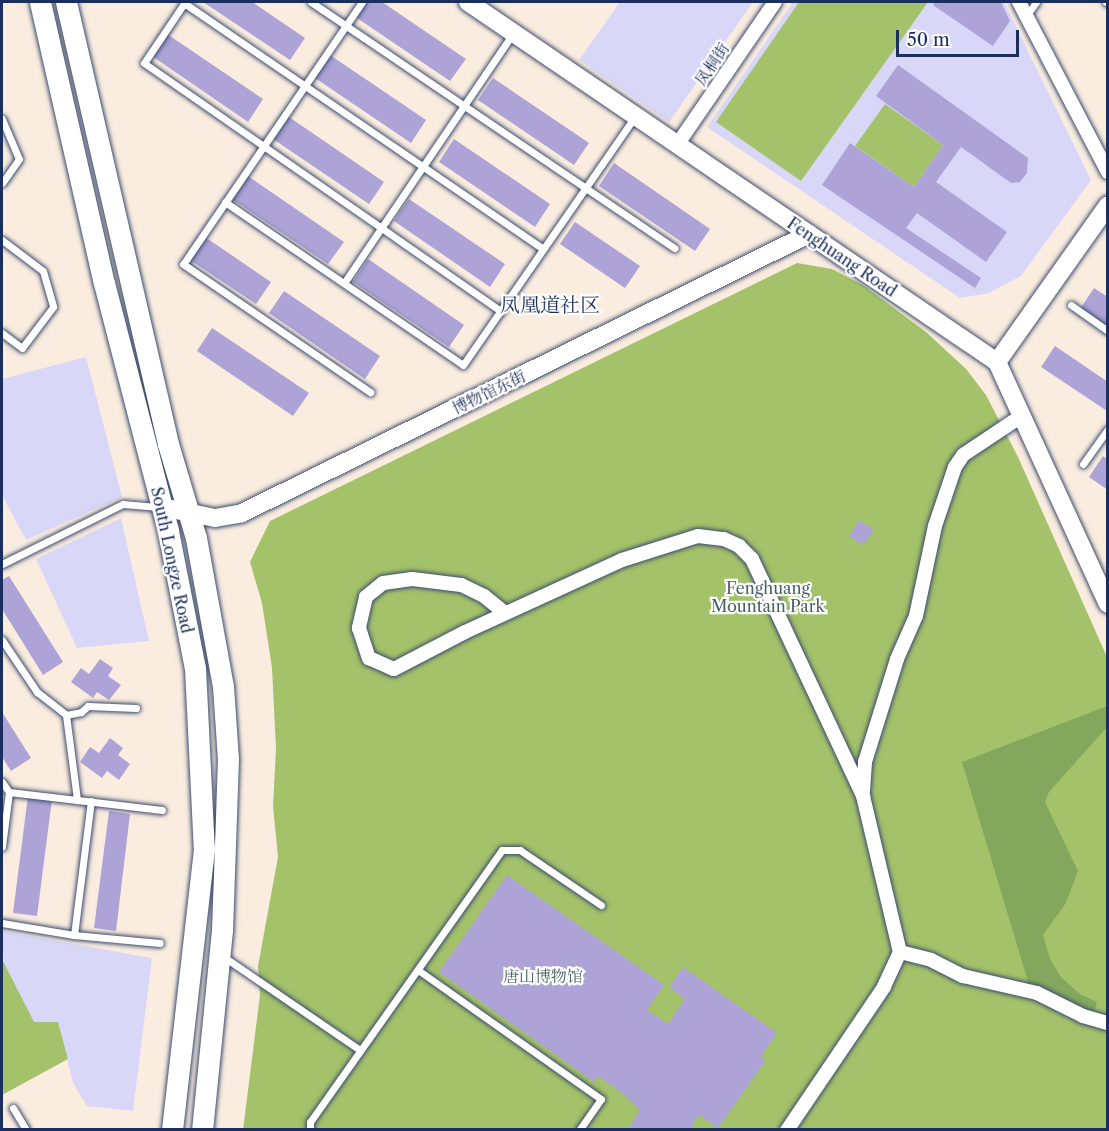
<!DOCTYPE html>
<html>
<head>
<meta charset="utf-8">
<style>
	body { margin:0 }
	#map { position:relative; width:1109px; height:1131px; overflow:hidden; background:#faeddf; font-family:"Libre Caslon Text","Noto Serif SC",serif }
	div>[style] { position:absolute }
	.built>* { inset:0; background:#d9d7f8 }
	.green>* { inset:0; background:#a4c269 }
	.forest>* { inset:0; background:#83a85d }
	.building>* { inset:0; background:#ada3d6 }
	.roads { filter:drop-shadow(0 0 2px #3c4c71) drop-shadow(0 0 2px #3c4c71) }
	.lane>* { height:7px; margin:-3.5px; padding:0 3.5px; transform-origin:3.5px; border-radius:3.5px; background:#fff }
	.street>* { height:14px; margin:-7px; padding:0 7px; transform-origin:7px; border-radius:7px; background:#fff }
	.secondary>* { height:18px; margin:-9px; padding:0 9px; transform-origin:9px; border-radius:9px; background:#fff }
	.primary>* { height:21px; margin:-10.5px; padding:0 10.5px; transform-origin:10.5px; border-radius:10.5px; background:#fff }
	span { translate:-50% -50%; white-space:nowrap; text-align:center; line-height:1.15; -webkit-text-stroke:4.5px #fff; paint-order:stroke }
	.street-label { font-size:16px; color:#1b2f5e }
	.park-label { font-size:16px; color:#4b6262 }
	.quarter-label { font-size:20px; color:#1b2f5e }
	.frame { position:absolute; inset:0; border:3px solid #1b2f5e; pointer-events:none }
	.scale { position:absolute; left:896px; top:30px; width:123px; height:27px; box-sizing:border-box; border:3px solid #1b2f5e; border-top:0; padding-left:8px; font-size:18px; line-height:21px; white-space:nowrap; color:#1b2f5e; -webkit-text-stroke:4px #fff; paint-order:stroke }
</style>
</head>
<body>
<div id="map">
	<div class="built">
		<i style="clip-path:polygon(620px 2px,753px 2px,669px 122px,579px 60px)"></i>
		<i style="clip-path:polygon(793px 2px,1004px 2px,1091px 180px,1021px 276px,989px 293px,960px 298px,707px 127px)"></i>
		<i style="clip-path:polygon(86px 357px,122px 497px,26px 540px,2px 495px,2px 379px)"></i>
		<i style="clip-path:polygon(121px 518px,149px 641px,77px 648px,36px 559px)"></i>
		<i style="clip-path:polygon(2px 931px,152px 958px,133px 1111px,87px 1106px,73px 1083px,58px 1022px,34px 1023px,4px 964px)"></i>
	</div>
	<div class="green">
		<i style="clip-path:polygon(799px 2px,928px 2px,801px 181px,716px 122px)"></i>
		<i style="clip-path:polygon(885px 104px,943px 145px,914px 187px,855px 146px)"></i>
		<i style="clip-path:polygon(797px 263px,832px 269px,863px 285px,926px 332px,966px 369px,986px 395px,1018px 457px,1107px 657px,1107px 1129px,243px 1130px,260px 995px,258px 966px,278px 857px,273px 806px,276px 749px,272px 668px,262px 603px,250px 562px,270px 521px)"></i>
		<i style="clip-path:polygon(2px 959px,34px 1022px,58px 1022px,68px 1059px,2px 1095px)"></i>
	</div>
	<div class="forest">
		<i style="clip-path:polygon(1107px 706px,1107px 727px,1049px 792px,1045px 802px,1078px 871px,1066px 903px,1043px 935px,1050px 959px,1061px 977px,1080px 994px,1097px 1002px,1094px 1013px,1082px 1011px,1029px 985px,962px 762px)"></i>
	</div>
	<div class="building">
		<i style="clip-path:polygon(203px 2px,252px 2px,305px 38px,290px 60px)"></i>
		<i style="clip-path:polygon(364px 2px,382px 2px,466px 59px,450px 81px,354px 16px)"></i>
		<i style="clip-path:polygon(935px 2px,1001px 2px,1010px 21px,993px 46px,933px 5px)"></i>
		<i style="clip-path:polygon(167px 34px,263px 99px,248px 122px,152px 56px)"></i>
		<i style="clip-path:polygon(330px 55px,426px 120px,411px 143px,315px 78px)"></i>
		<i style="clip-path:polygon(898px 65px,1028px 158px,1027px 173px,1020px 182px,1011px 183px,961px 147px,936px 182px,1007px 232px,986px 262px,917px 213px,906px 228px,981px 278px,975px 288px,822px 185px,850px 143px,914px 187px,943px 145px,876px 96px)"></i>
		<i style="clip-path:polygon(493px 78px,589px 143px,574px 165px,478px 100px)"></i>
		<i style="clip-path:polygon(289px 117px,384px 182px,369px 204px,273px 139px)"></i>
		<i style="clip-path:polygon(454px 139px,550px 204px,535px 227px,439px 162px)"></i>
		<i style="clip-path:polygon(614px 163px,710px 229px,695px 251px,599px 186px)"></i>
		<i style="clip-path:polygon(248px 176px,344px 242px,328px 264px,232px 199px)"></i>
		<i style="clip-path:polygon(409px 199px,505px 264px,490px 287px,394px 221px)"></i>
		<i style="clip-path:polygon(575px 222px,640px 266px,625px 288px,560px 244px)"></i>
		<i style="clip-path:polygon(205px 237px,271px 282px,256px 304px,190px 260px)"></i>
		<i style="clip-path:polygon(368px 259px,464px 325px,449px 347px,353px 282px)"></i>
		<i style="clip-path:polygon(1094px 288px,1108px 297px,1108px 328px,1080px 309px)"></i>
		<i style="clip-path:polygon(284px 291px,380px 356px,365px 379px,269px 313px)"></i>
		<i style="clip-path:polygon(212px 328px,309px 393px,293px 416px,197px 351px)"></i>
		<i style="clip-path:polygon(1055px 346px,1108px 382px,1107px 411px,1041px 367px)"></i>
		<i style="clip-path:polygon(1103px 456px,1108px 460px,1108px 490px,1089px 477px)"></i>
		<i style="clip-path:polygon(859px 520px,874px 530px,863px 545px,849px 536px)"></i>
		<i style="clip-path:polygon(9px 576px,63px 662px,43px 675px,2px 609px,2px 580px)"></i>
		<i style="clip-path:polygon(100px 659px,113px 668px,108px 676px,121px 685px,109px 700px,97px 692px,93px 698px,71px 682px,81px 668px,89px 674px)"></i>
		<i style="clip-path:polygon(2px 712px,31px 758px,11px 771px,2px 757px)"></i>
		<i style="clip-path:polygon(110px 738px,123px 748px,118px 755px,130px 764px,119px 780px,107px 771px,102px 778px,80px 762px,90px 747px,99px 753px)"></i>
		<i style="clip-path:polygon(28px 796px,52px 799px,37px 916px,13px 913px)"></i>
		<i style="clip-path:polygon(109px 811px,130px 814px,116px 931px,94px 928px)"></i>
		<i style="clip-path:polygon(507px 875px,664px 985px,647px 1010px,668px 1024px,685px 999px,669px 987px,683px 967px,777px 1033px,761px 1056px,766px 1060px,718px 1128px,699px 1115px,689px 1130px,627px 1130px,640px 1110px,622px 1093px,598px 1076px,594px 1082px,439px 972px)"></i>
	</div>
	<div class="roads">
		<div class="lane">
			<i style="left:185px;top:2px;width:73px;rotate:123.9deg"></i>
			<i style="left:144px;top:63px;width:435px;rotate:34.8deg"></i>
			<i style="left:311px;top:2px;width:439px;rotate:34.1deg"></i>
			<i style="left:362px;top:2px;width:317px;rotate:124.3deg"></i>
			<i style="left:183px;top:264px;width:227px;rotate:34.4deg"></i>
			<i style="left:1106px;top:2px;width:2px;rotate:27deg"></i>
			<i style="left:184px;top:3px;width:435px;rotate:34.4deg"></i>
			<i style="left:1026px;top:16px;width:17px;rotate:-54deg"></i>
			<i style="left:2px;top:119px;width:43px;rotate:67deg"></i>
			<i style="left:19px;top:159px;width:29px;rotate:125deg"></i>
			<i style="left:225px;top:202px;width:288px;rotate:34.4deg"></i>
			<i style="left:463px;top:365px;width:300px;rotate:-55.3deg"></i>
			<i style="left:2px;top:240px;width:51px;rotate:37.1deg"></i>
			<i style="left:43px;top:271px;width:37px;rotate:74deg"></i>
			<i style="left:53px;top:307px;width:51px;rotate:127.1deg"></i>
			<i style="left:22px;top:348px;width:25px;rotate:-143deg"></i>
			<i style="left:344px;top:283px;width:300px;rotate:-55.9deg"></i>
			<i style="left:1071px;top:305px;width:45px;rotate:35.1deg"></i>
			<i style="left:1083px;top:464px;width:43px;rotate:-54.5deg"></i>
			<i style="left:2px;top:564px;width:135px;rotate:-26.4deg"></i>
			<i style="left:123px;top:504px;width:36px;rotate:5deg"></i>
			<i style="left:2px;top:640px;width:63px;rotate:56.1deg"></i>
			<i style="left:37px;top:692px;width:37px;rotate:38deg"></i>
			<i style="left:66px;top:715px;width:86px;rotate:82.6deg"></i>
			<i style="left:66px;top:715px;width:15px;rotate:-11deg"></i>
			<i style="left:81px;top:712px;width:9px;rotate:-41deg"></i>
			<i style="left:88px;top:706px;width:48px;rotate:2.4deg"></i>
			<i style="left:2px;top:782px;width:12px;rotate:55deg"></i>
			<i style="left:9px;top:792px;width:55px;rotate:97.3deg"></i>
			<i style="left:9px;top:792px;width:154px;rotate:6.7deg"></i>
			<i style="left:2px;top:923px;width:73px;rotate:9.5deg"></i>
			<i style="left:74px;top:935px;width:86px;rotate:5.3deg"></i>
			<i style="left:74px;top:935px;width:135px;rotate:-82.8deg"></i>
			<i style="left:224px;top:957px;width:165px;rotate:34.4deg"></i>
			<i style="left:418px;top:970px;width:224px;rotate:35.2deg"></i>
			<i style="left:601px;top:1099px;width:38px;rotate:125deg"></i>
			<i style="left:13px;top:1108px;width:26px;rotate:59deg"></i>
			<i style="left:310px;top:1130px;width:8px;rotate:-90deg"></i>
			<i style="left:310px;top:1122px;width:333px;rotate:-54.8deg"></i>
			<i style="left:502px;top:850px;width:18px"></i>
			<i style="left:520px;top:850px;width:98px;rotate:34.2deg"></i>
		</div>
		<div class="street">
			<i style="left:1019px;top:2px;width:192px;rotate:62.4deg"></i>
			<i style="left:677px;top:145px;width:173px;rotate:-55.6deg"></i>
			<i style="left:505px;top:613px;width:27px;rotate:-141deg"></i>
			<i style="left:484px;top:596px;width:25px;rotate:-154deg"></i>
			<i style="left:461px;top:585px;width:49px;rotate:-173deg"></i>
			<i style="left:412px;top:579px;width:29px;rotate:172deg"></i>
			<i style="left:383px;top:583px;width:22px;rotate:141deg"></i>
			<i style="left:366px;top:597px;width:32px;rotate:103deg"></i>
			<i style="left:359px;top:628px;width:32px;rotate:72deg"></i>
			<i style="left:369px;top:658px;width:27px;rotate:24deg"></i>
			<i style="left:394px;top:669px;width:80px;rotate:-27.5deg"></i>
			<i style="left:465px;top:632px;width:173px;rotate:-24.6deg"></i>
			<i style="left:622px;top:560px;width:80px;rotate:-17.5deg"></i>
			<i style="left:698px;top:536px;width:26px;rotate:7deg"></i>
			<i style="left:724px;top:539px;width:17px;rotate:25deg"></i>
			<i style="left:739px;top:546px;width:18px;rotate:45deg"></i>
			<i style="left:752px;top:559px;width:262px;rotate:64.9deg"></i>
			<i style="left:863px;top:796px;width:160px;rotate:76.7deg"></i>
			<i style="left:900px;top:952px;width:38px;rotate:115deg"></i>
			<i style="left:884px;top:987px;width:173px;rotate:124.1deg"></i>
			<i style="left:863px;top:791px;width:29px;rotate:-86deg"></i>
			<i style="left:865px;top:762px;width:108px;rotate:-72.7deg"></i>
			<i style="left:897px;top:659px;width:47px;rotate:-66.2deg"></i>
			<i style="left:916px;top:616px;width:92px;rotate:-78.1deg"></i>
			<i style="left:935px;top:526px;width:62px;rotate:-71.3deg"></i>
			<i style="left:955px;top:467px;width:14px;rotate:-56deg"></i>
			<i style="left:963px;top:455px;width:61px;rotate:-33.7deg"></i>
			<i style="left:900px;top:952px;width:32px;rotate:14deg"></i>
			<i style="left:931px;top:960px;width:36px;rotate:27deg"></i>
			<i style="left:963px;top:976px;width:76px;rotate:12.9deg"></i>
			<i style="left:1037px;top:993px;width:51px;rotate:26.6deg"></i>
			<i style="left:1083px;top:1016px;width:26px;rotate:16deg"></i>
		</div>
		<div class="secondary">
			<i style="left:468px;top:2px;width:640px;rotate:34.24deg"></i>
			<i style="left:997px;top:362px;width:266px;rotate:65.4deg"></i>
			<i style="left:997px;top:362px;width:192px;rotate:-54.7deg"></i>
			<i style="left:162px;top:507px;width:54px;rotate:11.7deg"></i>
			<i style="left:215px;top:518px;width:27px;rotate:-10deg"></i>
			<i style="left:242px;top:513px;width:632px;rotate:-26.2deg"></i>
		</div>
		<div class="primary">
			<i style="left:40px;top:2px;width:288px;rotate:77.2deg"></i>
			<i style="left:104px;top:283px;width:256px;rotate:75.5deg"></i>
			<i style="left:168px;top:531px;width:140px;rotate:78.9deg"></i>
			<i style="left:195px;top:668px;width:181px;rotate:87.2deg"></i>
			<i style="left:204px;top:849px;width:283px;rotate:96.5deg"></i>
			<i style="left:66px;top:2px;width:454px;rotate:77deg"></i>
			<i style="left:168px;top:444px;width:98px;rotate:73.4deg"></i>
			<i style="left:196px;top:538px;width:150px;rotate:79.7deg"></i>
			<i style="left:223px;top:686px;width:73px;rotate:86.1deg"></i>
			<i style="left:228px;top:759px;width:171px;rotate:92deg"></i>
			<i style="left:222px;top:930px;width:201px;rotate:95.7deg"></i>
		</div>
	</div>
	<div class="street-label">
		<span style="left:712px;top:64px;rotate:-56deg">凤桐街</span>
		<span style="left:842px;top:257px;rotate:34deg">Fenghuang Road</span>
		<span style="left:489px;top:392px;rotate:-26deg">博物馆东街</span>
		<span style="left:172px;top:560px;rotate:78deg">South Longze Road</span>
	</div>
	<div class="park-label">
		<span style="left:768px;top:597px">Fenghuang<br>Mountain Park</span>
		<span style="left:543px;top:976px">唐山博物馆</span>
	</div>
	<div class="quarter-label">
		<span style="left:550px;top:305px">凤凰道社区</span>
	</div>
	<div class="frame"></div>
	<div class="scale">50 m</div>
</div>
</body>
</html>
